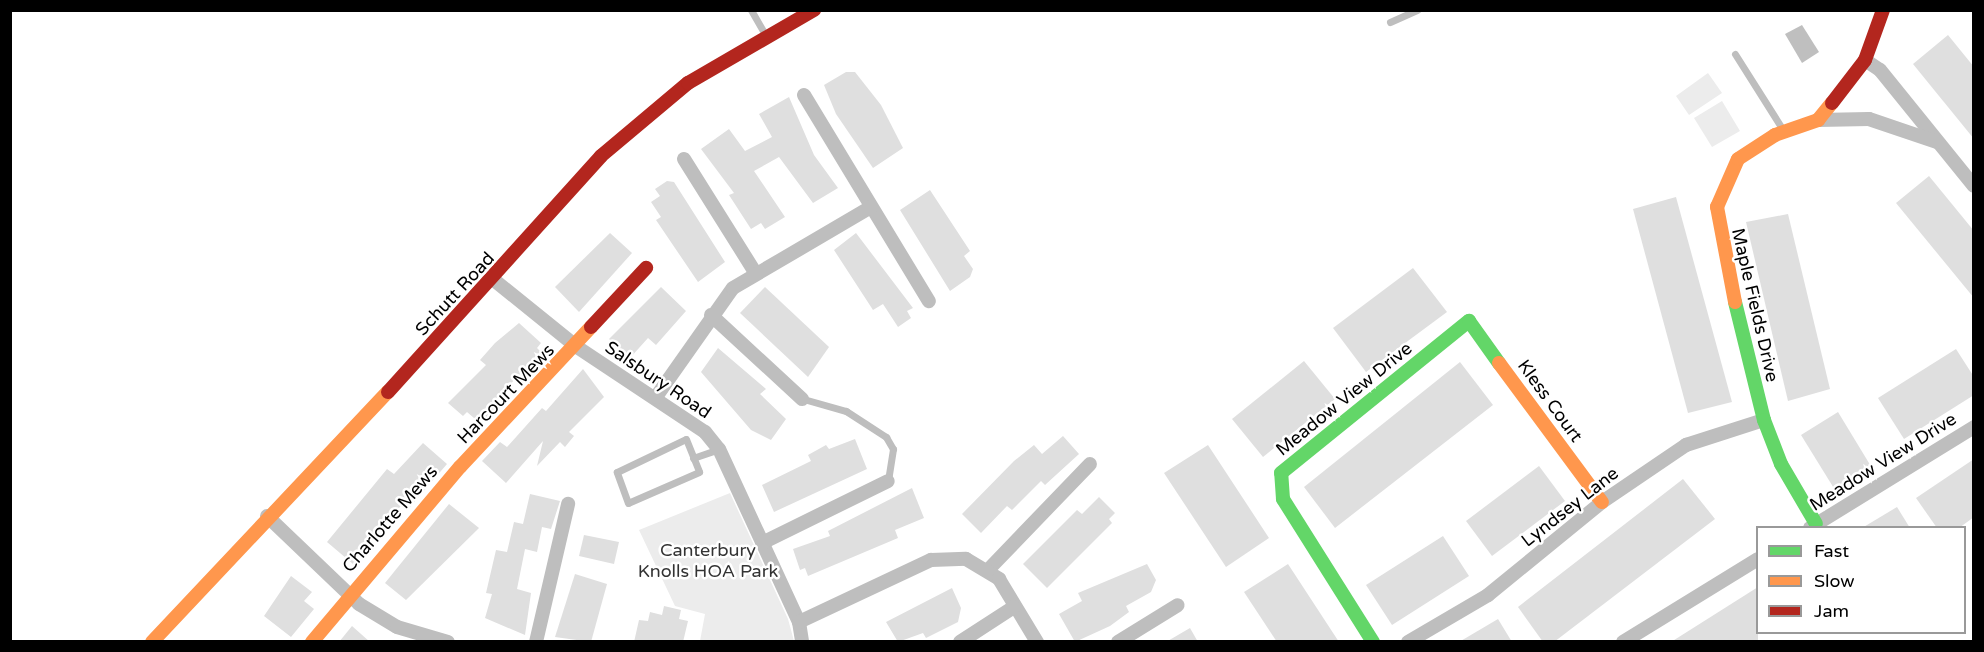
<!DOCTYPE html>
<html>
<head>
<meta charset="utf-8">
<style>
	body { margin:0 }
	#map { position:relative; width:1984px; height:652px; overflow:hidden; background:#fff; font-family:"Varela Round",sans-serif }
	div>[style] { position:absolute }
	.green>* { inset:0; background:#ececec }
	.water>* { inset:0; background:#bfbfbf }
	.building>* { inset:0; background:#dfdfdf }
	.lane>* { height:7px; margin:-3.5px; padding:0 3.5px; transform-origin:3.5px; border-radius:3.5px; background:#bebebe }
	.street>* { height:14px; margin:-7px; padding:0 7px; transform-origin:7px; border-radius:7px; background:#bebebe }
	.fast>* { height:14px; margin:-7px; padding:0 7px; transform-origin:7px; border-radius:7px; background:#63d668 }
	.slow>* { height:14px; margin:-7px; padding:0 7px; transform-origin:7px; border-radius:7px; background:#ff974d }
	.jam>* { height:14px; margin:-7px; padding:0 7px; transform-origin:7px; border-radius:7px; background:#b3261e }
	span { translate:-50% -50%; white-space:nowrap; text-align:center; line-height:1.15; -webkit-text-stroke:5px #fff; paint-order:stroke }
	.street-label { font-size:18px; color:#000 }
	.park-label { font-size:18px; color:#333 }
	.frame { position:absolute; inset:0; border:12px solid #000; pointer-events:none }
	.legend { position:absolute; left:1756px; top:526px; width:210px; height:108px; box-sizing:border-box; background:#fff; border:2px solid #999; margin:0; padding:8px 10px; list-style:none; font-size:18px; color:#000 }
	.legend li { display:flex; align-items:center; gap:12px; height:30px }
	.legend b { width:30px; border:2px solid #999 }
</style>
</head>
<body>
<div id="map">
	<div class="green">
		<i style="clip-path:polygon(1708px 73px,1722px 93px,1689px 115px,1676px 96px)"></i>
		<i style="clip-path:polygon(1722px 101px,1740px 131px,1712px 147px,1694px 118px)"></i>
		<i style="clip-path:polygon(730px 493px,788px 619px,794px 641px,700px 641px,705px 614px,675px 606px,639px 530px)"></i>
	</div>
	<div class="water">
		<i style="clip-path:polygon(1802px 25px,1819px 52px,1802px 63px,1785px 34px)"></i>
	</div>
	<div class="building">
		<i style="clip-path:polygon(1948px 35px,1974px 67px,1974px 139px,1913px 64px)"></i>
		<i style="clip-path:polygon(846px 72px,855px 72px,881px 105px,903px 148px,873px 168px,836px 114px,824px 85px)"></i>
		<i style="clip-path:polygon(789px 97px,814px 155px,838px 188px,813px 203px,779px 157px,754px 171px,785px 217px,765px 229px,761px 223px,751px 229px,729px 195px,734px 193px,701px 149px,729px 129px,745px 151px,772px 137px,759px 114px)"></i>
		<i style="clip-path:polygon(1929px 176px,1974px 231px,1974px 298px,1896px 203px)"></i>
		<i style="clip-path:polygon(667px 181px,674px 182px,725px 262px,698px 282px,656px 220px,661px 217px,651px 202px,660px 196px,655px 189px)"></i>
		<i style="clip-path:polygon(930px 190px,970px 251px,964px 256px,973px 269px,970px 277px,950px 291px,900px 210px)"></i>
		<i style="clip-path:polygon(1676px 197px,1732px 402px,1688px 413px,1633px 209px)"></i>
		<i style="clip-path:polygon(1788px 214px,1830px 389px,1788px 401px,1746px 222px)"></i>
		<i style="clip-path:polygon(610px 233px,632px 253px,579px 312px,555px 287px)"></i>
		<i style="clip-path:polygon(856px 233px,913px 308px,907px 311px,911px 318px,898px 327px,883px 304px,873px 310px,834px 250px)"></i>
		<i style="clip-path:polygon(1413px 268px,1447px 312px,1366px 372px,1333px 328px)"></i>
		<i style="clip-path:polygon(661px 287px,686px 311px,656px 345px,648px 338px,630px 358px,609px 339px)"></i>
		<i style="clip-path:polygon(765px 287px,829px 347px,808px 377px,740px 313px)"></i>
		<i style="clip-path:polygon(519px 323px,541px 343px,537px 348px,542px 353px,497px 397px,501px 401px,481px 424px,467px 412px,463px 416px,448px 403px,486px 365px,480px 360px,495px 343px)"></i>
		<i style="clip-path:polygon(718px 348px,766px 389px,760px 394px,786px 419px,771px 440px,751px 430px,701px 372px)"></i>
		<i style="clip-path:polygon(1956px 349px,1974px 377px,1974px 395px,1904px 439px,1878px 398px)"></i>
		<i style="clip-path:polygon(1304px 361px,1335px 399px,1263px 457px,1232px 419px)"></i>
		<i style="clip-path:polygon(1460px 362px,1493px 405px,1335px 528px,1304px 487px)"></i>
		<i style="clip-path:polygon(583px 369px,604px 397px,569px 432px,574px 436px,565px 447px,560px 442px,537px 466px,543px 441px,506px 483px,482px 461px,500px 442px,507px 447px,542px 408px,546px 411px)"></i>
		<i style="clip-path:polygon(1838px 412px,1872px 468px,1835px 490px,1801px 435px)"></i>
		<i style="clip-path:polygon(1063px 436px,1079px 454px,1045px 485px,1041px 481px,1012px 510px,1007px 506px,981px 533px,962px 514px,1014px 461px,1034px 445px,1042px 454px)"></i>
		<i style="clip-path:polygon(855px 439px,867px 469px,774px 512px,762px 485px,811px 461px,808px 455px,826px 445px,829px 449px)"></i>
		<i style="clip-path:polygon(423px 443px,447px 464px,410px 507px,404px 502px,353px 564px,327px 542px,387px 469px,394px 474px)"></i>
		<i style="clip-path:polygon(1208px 445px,1269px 538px,1226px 567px,1164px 473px)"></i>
		<i style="clip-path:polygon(1974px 459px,1974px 517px,1959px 528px,1937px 528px,1916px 498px)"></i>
		<i style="clip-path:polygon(1539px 466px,1565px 501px,1492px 556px,1466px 521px)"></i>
		<i style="clip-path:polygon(1683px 479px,1715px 519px,1554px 642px,1543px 642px,1518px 607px)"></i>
		<i style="clip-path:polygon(912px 488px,924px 518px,895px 530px,898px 538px,808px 576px,805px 568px,800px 570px,793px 549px,830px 536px,828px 531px)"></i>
		<i style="clip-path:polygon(530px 494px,560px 501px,551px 529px,542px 527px,537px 552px,525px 549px,517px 589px,531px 593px,525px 635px,485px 618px,492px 594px,486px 593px,496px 550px,507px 552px,514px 522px,523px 524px)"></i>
		<i style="clip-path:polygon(1099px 497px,1115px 513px,1109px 519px,1112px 523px,1047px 588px,1023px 564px,1077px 510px,1082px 514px)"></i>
		<i style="clip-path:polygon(449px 504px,479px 528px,406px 600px,385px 583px)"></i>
		<i style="clip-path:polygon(1897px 507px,1910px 528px,1862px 528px)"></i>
		<i style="clip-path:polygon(584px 535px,619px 542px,614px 564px,579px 556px)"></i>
		<i style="clip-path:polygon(1443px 536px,1469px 576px,1392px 625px,1366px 585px)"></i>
		<i style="clip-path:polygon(1147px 564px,1156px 580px,1151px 592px,1126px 606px,1129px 612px,1110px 626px,1075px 642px,1059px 614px,1082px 601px,1078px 593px)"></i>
		<i style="clip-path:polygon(1288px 564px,1339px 642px,1277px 642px,1244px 592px)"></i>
		<i style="clip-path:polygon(575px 574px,607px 584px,591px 642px,555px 637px)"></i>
		<i style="clip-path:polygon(291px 576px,312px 592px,304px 601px,314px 609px,291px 637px,264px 616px)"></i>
		<i style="clip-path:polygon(1758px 587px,1758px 642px,1671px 642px)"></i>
		<i style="clip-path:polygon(952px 588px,961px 608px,958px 622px,926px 638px,923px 633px,898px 642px,886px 622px)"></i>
		<i style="clip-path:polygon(664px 606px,681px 610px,679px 619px,688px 621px,683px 642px,634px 642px,639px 620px,648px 621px,650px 612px,662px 615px)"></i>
		<i style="clip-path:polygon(1498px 619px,1512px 642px,1459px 642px)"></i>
		<i style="clip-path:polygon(352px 626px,370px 642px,339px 642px)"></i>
		<i style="clip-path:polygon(1190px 628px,1198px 642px,1166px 642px)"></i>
	</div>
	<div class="lane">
		<i style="left:751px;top:10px;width:30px;rotate:60deg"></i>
		<i style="left:1390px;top:22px;width:30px;rotate:-24deg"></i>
		<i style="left:1735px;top:54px;width:90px;rotate:57.7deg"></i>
		<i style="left:800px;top:398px;width:48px;rotate:15.8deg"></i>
		<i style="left:846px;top:411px;width:48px;rotate:33deg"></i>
		<i style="left:886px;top:437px;width:14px;rotate:60deg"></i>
		<i style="left:893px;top:449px;width:32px;rotate:99deg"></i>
		<i style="left:686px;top:439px;width:35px;rotate:68deg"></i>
		<i style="left:699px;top:472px;width:77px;rotate:156.4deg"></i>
		<i style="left:628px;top:503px;width:33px;rotate:-110deg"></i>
		<i style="left:617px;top:472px;width:76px;rotate:-25.6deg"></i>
		<i style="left:693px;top:458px;width:28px;rotate:-19deg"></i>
	</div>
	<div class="street">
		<i style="left:1865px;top:60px;width:18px;rotate:34deg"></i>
		<i style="left:1880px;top:70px;width:149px;rotate:51deg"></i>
		<i style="left:804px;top:95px;width:241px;rotate:58.8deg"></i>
		<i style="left:1818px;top:120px;width:51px;rotate:-1.1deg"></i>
		<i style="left:1869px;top:119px;width:72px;rotate:18.7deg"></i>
		<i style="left:684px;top:159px;width:133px;rotate:57.9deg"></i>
		<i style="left:494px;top:280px;width:107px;rotate:38.9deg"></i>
		<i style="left:577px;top:347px;width:154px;rotate:33.6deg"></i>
		<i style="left:705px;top:432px;width:22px;rotate:51deg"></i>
		<i style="left:719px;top:449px;width:191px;rotate:65.2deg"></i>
		<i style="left:799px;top:622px;width:20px;rotate:81deg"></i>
		<i style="left:711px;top:315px;width:124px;rotate:42.7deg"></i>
		<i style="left:656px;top:397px;width:133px;rotate:-54.8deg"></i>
		<i style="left:733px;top:288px;width:160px;rotate:-30.4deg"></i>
		<i style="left:267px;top:516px;width:127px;rotate:43.7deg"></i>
		<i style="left:359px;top:604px;width:44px;rotate:31.2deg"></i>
		<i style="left:397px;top:627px;width:53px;rotate:16.4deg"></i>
		<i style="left:1810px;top:528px;width:193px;rotate:-31.6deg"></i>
		<i style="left:762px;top:543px;width:140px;rotate:-26.2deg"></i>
		<i style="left:988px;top:570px;width:147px;rotate:-46.1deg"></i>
		<i style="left:799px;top:622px;width:146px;rotate:-25.2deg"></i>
		<i style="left:931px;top:560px;width:35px;rotate:-2deg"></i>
		<i style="left:966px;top:559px;width:39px;rotate:31deg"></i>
		<i style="left:999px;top:579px;width:74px;rotate:58.9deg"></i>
		<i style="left:536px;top:642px;width:142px;rotate:-76.9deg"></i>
		<i style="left:960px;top:642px;width:64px;rotate:-32.9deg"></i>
		<i style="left:1118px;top:642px;width:70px;rotate:-31.7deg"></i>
		<i style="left:1408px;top:642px;width:93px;rotate:-30.4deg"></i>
		<i style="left:1488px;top:595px;width:147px;rotate:-39.2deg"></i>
		<i style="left:1602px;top:502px;width:102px;rotate:-34.2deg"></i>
		<i style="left:1686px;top:445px;width:82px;rotate:-17.8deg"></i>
		<i style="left:1623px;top:642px;width:158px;rotate:-31.6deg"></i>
	</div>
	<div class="fast">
		<i style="left:1735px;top:302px;width:122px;rotate:76.2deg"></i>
		<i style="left:1764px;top:420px;width:47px;rotate:68.9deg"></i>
		<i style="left:1781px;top:464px;width:69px;rotate:59.7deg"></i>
		<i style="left:1373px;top:642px;width:169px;rotate:-122.2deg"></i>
		<i style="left:1283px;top:499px;width:26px;rotate:-94deg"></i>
		<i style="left:1281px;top:473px;width:242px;rotate:-39deg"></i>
		<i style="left:1469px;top:321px;width:52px;rotate:54.5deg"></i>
	</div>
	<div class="slow">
		<i style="left:1735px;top:302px;width:97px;rotate:-100.7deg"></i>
		<i style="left:1717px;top:207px;width:52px;rotate:-66.4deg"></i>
		<i style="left:1738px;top:159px;width:44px;rotate:-33deg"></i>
		<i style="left:1775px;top:135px;width:46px;rotate:-19.2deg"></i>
		<i style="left:1818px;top:120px;width:22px;rotate:-51deg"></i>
		<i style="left:1499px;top:363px;width:173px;rotate:53.5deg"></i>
		<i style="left:152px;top:642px;width:344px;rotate:-46.7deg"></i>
		<i style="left:312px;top:642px;width:229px;rotate:-49.8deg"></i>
		<i style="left:460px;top:467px;width:192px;rotate:-46.9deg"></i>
	</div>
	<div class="jam">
		<i style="left:1832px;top:103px;width:54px;rotate:-52.5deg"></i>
		<i style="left:1865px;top:60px;width:53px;rotate:-70.2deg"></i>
		<i style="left:591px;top:327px;width:81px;rotate:-47deg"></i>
		<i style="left:388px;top:392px;width:318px;rotate:-47.9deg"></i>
		<i style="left:601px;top:156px;width:114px;rotate:-40deg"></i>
		<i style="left:688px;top:83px;width:146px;rotate:-30.1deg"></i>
	</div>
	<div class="street-label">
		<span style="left:455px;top:294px;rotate:-47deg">Schutt Road</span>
		<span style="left:1755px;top:305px;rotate:77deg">Maple Fields Drive</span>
		<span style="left:658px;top:380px;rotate:34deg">Salsbury Road</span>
		<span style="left:506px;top:394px;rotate:-46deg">Harcourt Mews</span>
		<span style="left:1344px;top:399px;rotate:-39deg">Meadow View Drive</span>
		<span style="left:1550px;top:401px;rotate:54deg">Kless Court</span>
		<span style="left:1883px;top:462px;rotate:-32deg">Meadow View Drive</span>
		<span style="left:1570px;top:507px;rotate:-38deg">Lyndsey Lane</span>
		<span style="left:390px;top:519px;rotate:-49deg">Charlotte Mews</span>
	</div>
	<div class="park-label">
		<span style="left:708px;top:561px">Canterbury<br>Knolls HOA Park</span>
	</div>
	<div class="frame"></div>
	<ul class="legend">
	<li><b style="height:8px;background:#63d668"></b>Fast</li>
	<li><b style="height:8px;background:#ff974d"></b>Slow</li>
	<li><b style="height:8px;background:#b3261e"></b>Jam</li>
	</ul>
</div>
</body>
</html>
